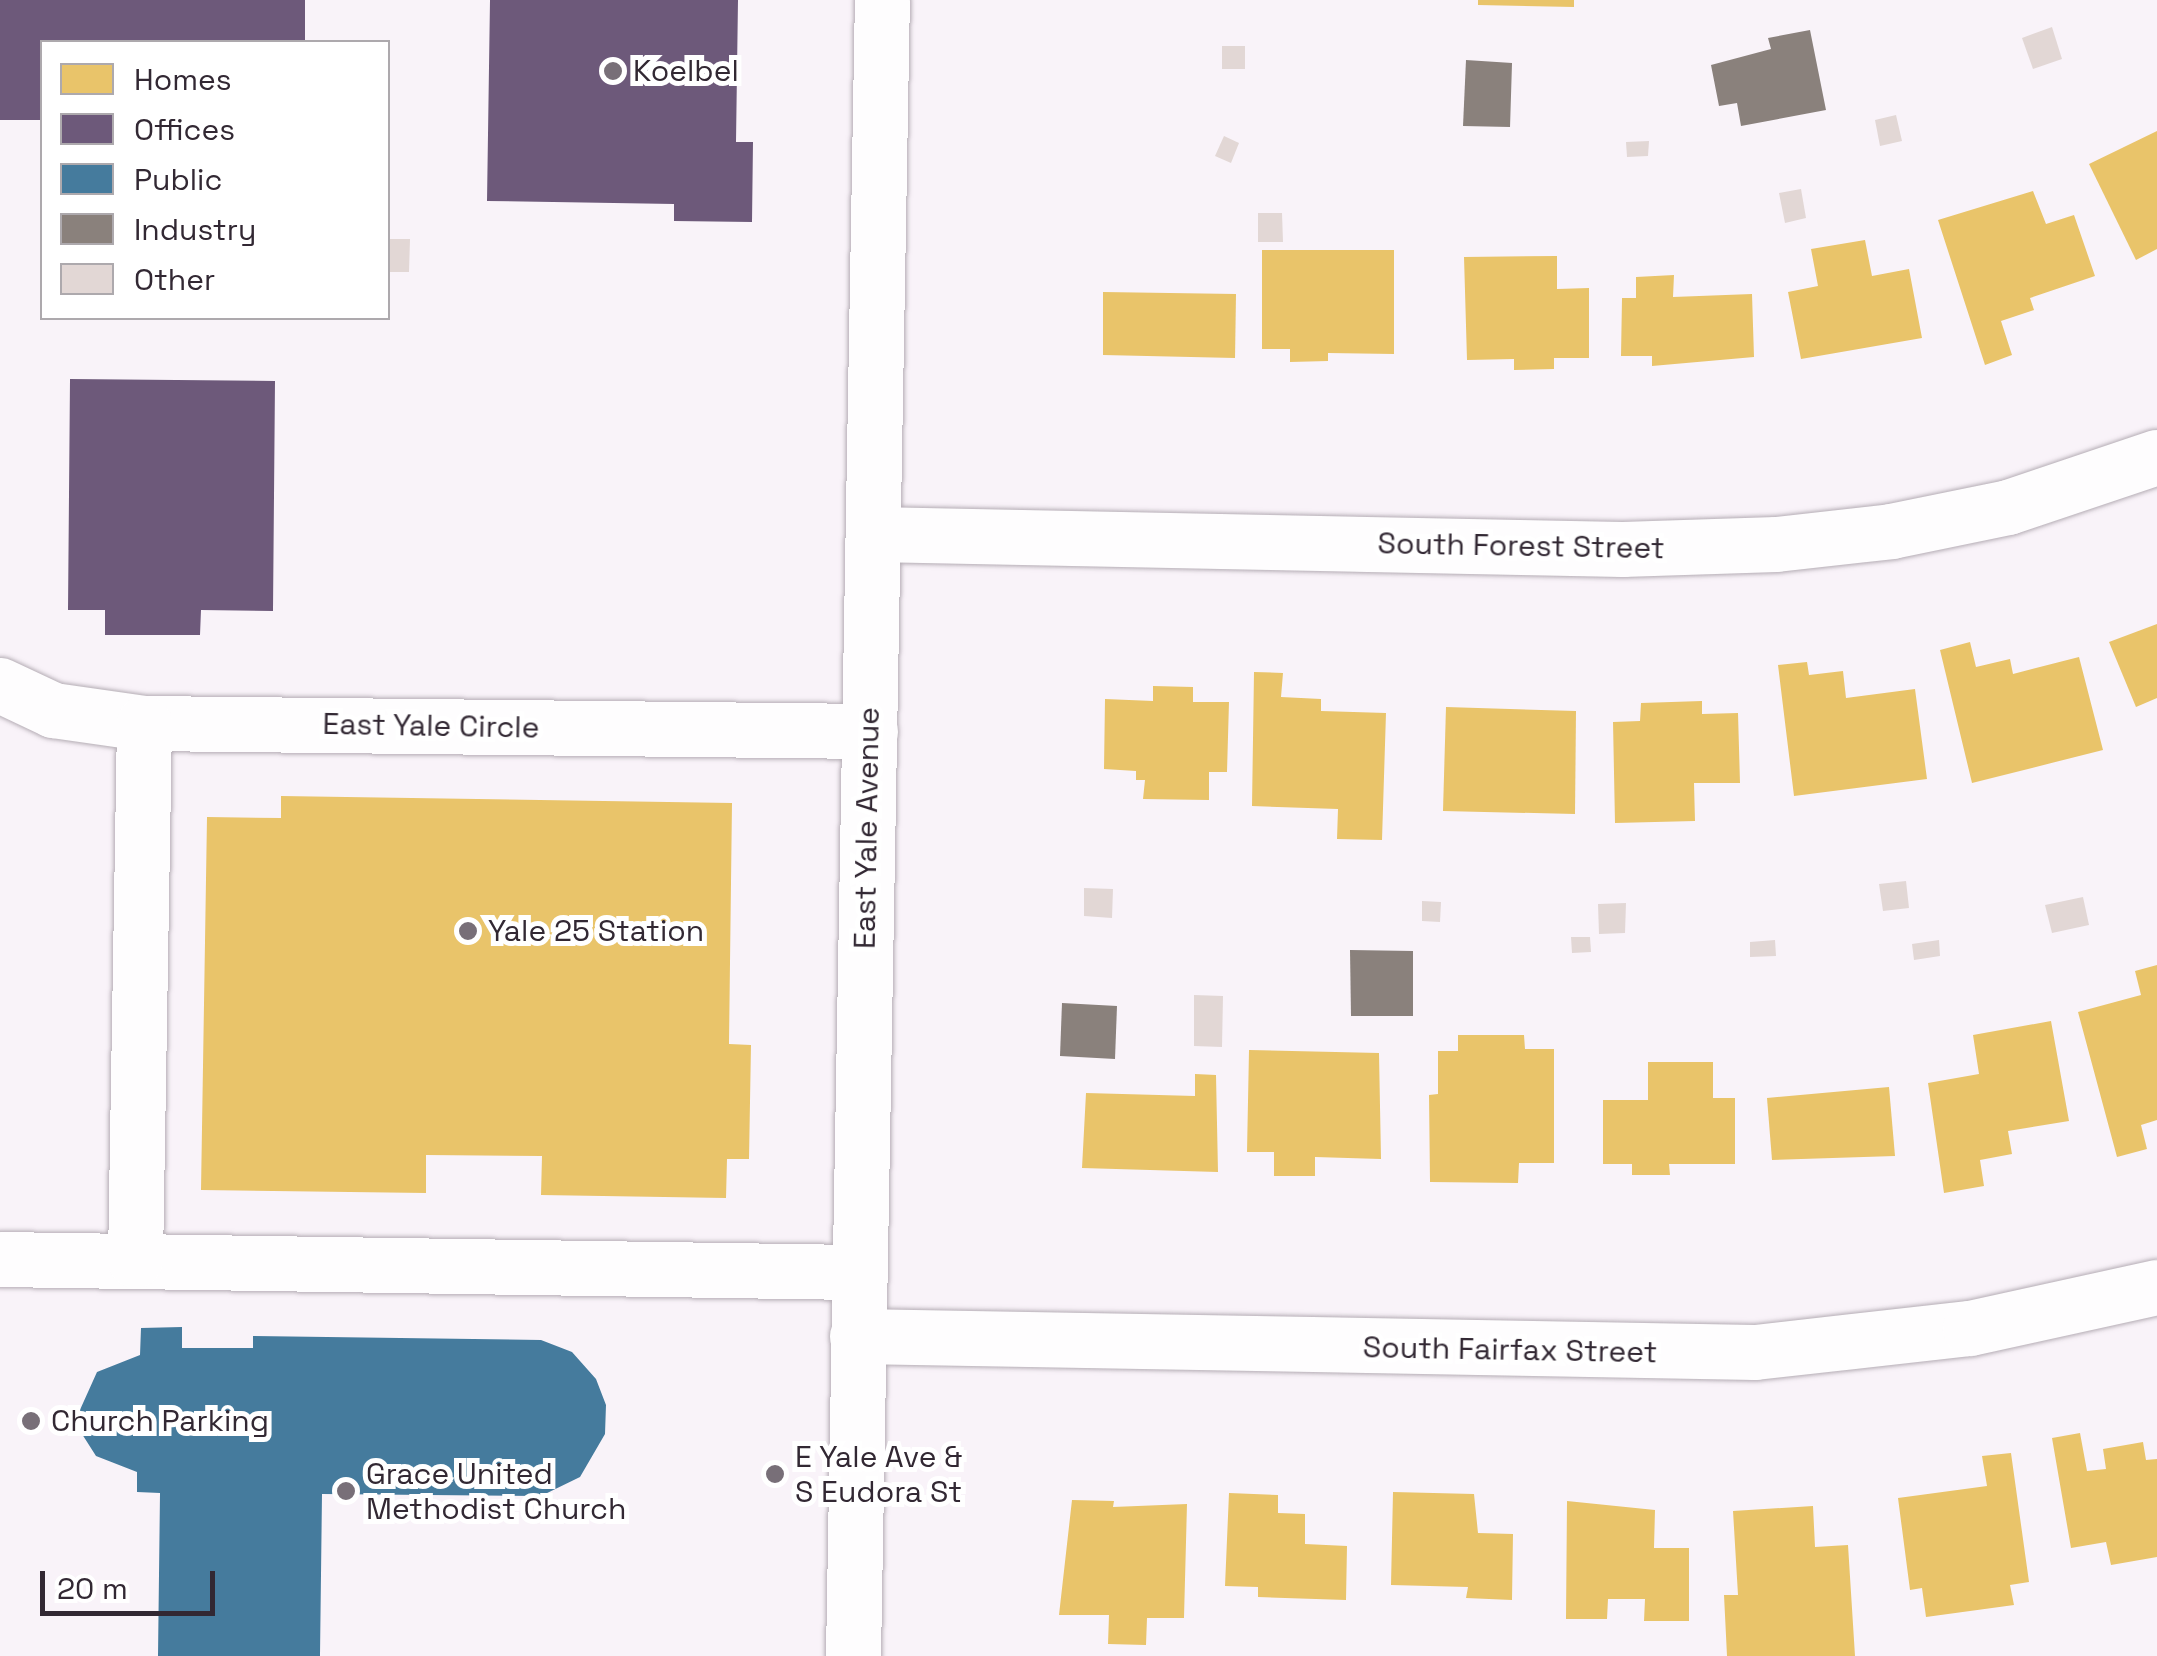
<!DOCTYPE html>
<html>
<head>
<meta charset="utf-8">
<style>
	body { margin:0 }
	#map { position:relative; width:2157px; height:1656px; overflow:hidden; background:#f9f3f9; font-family:"Space Grotesk",sans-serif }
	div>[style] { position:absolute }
	.homes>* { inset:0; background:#e9c46a }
	.offices>* { inset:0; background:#6d597a }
	.public>* { inset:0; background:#457b9d }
	.industry>* { inset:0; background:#8a817c }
	.building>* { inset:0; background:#e2d7d5 }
	.roads { filter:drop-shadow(0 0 2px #b5adb5) drop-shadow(0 0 2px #b5adb5) }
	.minor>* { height:55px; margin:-27.5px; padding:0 27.5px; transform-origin:27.5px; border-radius:27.5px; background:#fefdfe }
	.major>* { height:55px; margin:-27.5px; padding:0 27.5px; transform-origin:27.5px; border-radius:27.5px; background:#fefdfe }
	.dots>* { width:28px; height:28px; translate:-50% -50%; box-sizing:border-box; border:5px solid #fff; border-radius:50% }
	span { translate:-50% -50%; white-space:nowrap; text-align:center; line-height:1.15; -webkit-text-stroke:10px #fff; paint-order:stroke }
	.poi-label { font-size:30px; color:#322833 }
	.left { translate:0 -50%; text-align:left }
	.street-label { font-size:30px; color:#322833 }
	.legend { position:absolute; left:40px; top:40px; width:350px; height:280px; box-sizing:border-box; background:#fff; border:2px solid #ada9ad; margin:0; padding:12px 18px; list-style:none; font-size:30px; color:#322833 }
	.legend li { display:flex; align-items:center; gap:20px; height:50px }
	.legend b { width:50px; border:2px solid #ada9ad }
	.scale { position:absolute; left:40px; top:1571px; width:175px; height:45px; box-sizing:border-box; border:5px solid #322833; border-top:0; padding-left:12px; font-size:30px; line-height:35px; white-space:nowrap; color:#322833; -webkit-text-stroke:8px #fff; paint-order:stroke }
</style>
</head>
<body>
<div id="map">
	<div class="homes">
		<i style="clip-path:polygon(1478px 0,1574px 0,1574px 7px,1478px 5px)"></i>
		<i style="clip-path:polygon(2157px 131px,2157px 249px,2136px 260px,2089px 164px)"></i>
		<i style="clip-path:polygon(2033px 191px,2046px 224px,2074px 215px,2095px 276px,2030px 298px,2034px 310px,2001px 321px,2012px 355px,1985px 365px,1938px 220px)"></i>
		<i style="clip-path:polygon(1865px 240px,1872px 276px,1909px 269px,1922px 338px,1801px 359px,1788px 292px,1818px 286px,1811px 249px)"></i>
		<i style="clip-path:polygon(1262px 250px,1394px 250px,1394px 354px,1328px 353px,1328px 361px,1290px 362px,1290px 349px,1262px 349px)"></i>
		<i style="clip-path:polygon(1557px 256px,1557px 289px,1589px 288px,1589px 358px,1554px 358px,1554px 369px,1514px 370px,1514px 359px,1467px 360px,1464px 257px)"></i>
		<i style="clip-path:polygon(1674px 275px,1673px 297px,1752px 294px,1754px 357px,1652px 366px,1652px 356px,1621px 356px,1622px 298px,1636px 298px,1636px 277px)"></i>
		<i style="clip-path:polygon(1103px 292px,1236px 294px,1235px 358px,1103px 355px)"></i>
		<i style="clip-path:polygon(2157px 624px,2157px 698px,2136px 707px,2109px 642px)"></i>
		<i style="clip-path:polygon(1970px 642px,1976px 667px,2010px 659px,2013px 674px,2079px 657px,2103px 750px,1972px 783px,1940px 650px)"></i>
		<i style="clip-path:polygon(1807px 662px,1809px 675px,1843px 671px,1846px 698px,1915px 689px,1927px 779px,1794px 796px,1778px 665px)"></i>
		<i style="clip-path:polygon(1254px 672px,1283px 673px,1281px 697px,1321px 699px,1321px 711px,1386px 713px,1382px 840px,1337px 839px,1338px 809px,1252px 806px)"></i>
		<i style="clip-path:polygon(1153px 686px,1193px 687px,1193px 702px,1229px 702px,1227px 772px,1209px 772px,1209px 800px,1143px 799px,1145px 780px,1136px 780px,1136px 771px,1104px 769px,1105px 699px,1153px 701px)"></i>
		<i style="clip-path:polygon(1702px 701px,1702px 714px,1738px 713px,1740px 783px,1694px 783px,1695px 821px,1615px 823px,1613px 722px,1640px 721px,1641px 703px)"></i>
		<i style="clip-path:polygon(1446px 707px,1576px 711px,1575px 814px,1443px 811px)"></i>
		<i style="clip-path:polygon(281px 796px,732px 803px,729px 1044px,751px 1045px,749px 1159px,727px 1159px,726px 1198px,541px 1195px,542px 1156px,426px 1155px,426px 1193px,201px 1190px,207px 817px,281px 818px)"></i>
		<i style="clip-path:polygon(2157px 965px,2157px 1120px,2141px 1125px,2147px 1149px,2117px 1157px,2078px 1012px,2141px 995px,2135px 971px)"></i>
		<i style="clip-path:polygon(2051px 1021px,2069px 1121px,2008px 1131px,2012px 1154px,1980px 1160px,1984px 1186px,1944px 1193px,1928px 1083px,1979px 1074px,1973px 1035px)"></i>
		<i style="clip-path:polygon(1458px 1035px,1524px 1035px,1525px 1049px,1554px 1049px,1554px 1163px,1519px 1163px,1518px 1183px,1430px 1182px,1429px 1095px,1438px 1094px,1438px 1051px,1458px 1051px)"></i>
		<i style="clip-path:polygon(1249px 1050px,1379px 1053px,1381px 1159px,1315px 1157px,1315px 1176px,1274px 1176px,1274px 1152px,1247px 1152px)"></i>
		<i style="clip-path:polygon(1648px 1062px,1713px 1062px,1713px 1098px,1735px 1098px,1735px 1164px,1669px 1164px,1670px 1175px,1632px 1175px,1632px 1164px,1603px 1164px,1603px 1100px,1648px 1100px)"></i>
		<i style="clip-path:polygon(1195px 1074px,1216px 1075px,1218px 1172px,1082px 1168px,1086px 1093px,1195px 1096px)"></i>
		<i style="clip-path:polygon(1889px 1087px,1895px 1156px,1772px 1160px,1767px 1098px)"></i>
		<i style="clip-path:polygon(2080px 1433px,2087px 1471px,2106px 1469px,2103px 1449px,2143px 1442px,2146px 1460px,2157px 1459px,2157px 1557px,2111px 1565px,2106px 1542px,2071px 1548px,2052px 1438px)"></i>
		<i style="clip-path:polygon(2011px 1453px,2029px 1582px,2010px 1585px,2014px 1605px,1926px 1617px,1922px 1588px,1910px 1590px,1898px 1498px,1987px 1486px,1982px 1456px)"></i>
		<i style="clip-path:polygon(1393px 1492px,1474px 1494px,1478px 1533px,1513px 1534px,1512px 1600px,1466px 1598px,1468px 1587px,1391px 1585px)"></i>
		<i style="clip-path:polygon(1229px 1493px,1278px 1495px,1278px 1513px,1305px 1514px,1305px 1544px,1347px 1546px,1346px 1600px,1258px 1597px,1258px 1587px,1225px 1586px)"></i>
		<i style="clip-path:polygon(1072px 1500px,1114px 1501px,1113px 1507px,1187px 1504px,1184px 1618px,1147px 1618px,1146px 1645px,1108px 1644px,1109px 1615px,1059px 1615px)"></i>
		<i style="clip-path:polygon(1567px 1501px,1655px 1510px,1654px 1548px,1689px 1548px,1689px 1621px,1644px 1621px,1645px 1599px,1608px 1599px,1607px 1619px,1566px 1619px)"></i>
		<i style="clip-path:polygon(1813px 1506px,1815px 1547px,1848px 1545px,1855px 1656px,1727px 1656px,1724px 1595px,1738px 1595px,1733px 1511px)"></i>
	</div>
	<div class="offices">
		<i style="clip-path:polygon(0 0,305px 0,305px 42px,42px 42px,42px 120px,0 120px)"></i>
		<i style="clip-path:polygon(490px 0,738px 0,736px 142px,753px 142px,752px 222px,674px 221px,674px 204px,487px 201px)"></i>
		<i style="clip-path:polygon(70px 379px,275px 381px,273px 611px,201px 610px,200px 635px,105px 635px,105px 610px,68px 610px)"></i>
	</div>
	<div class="public">
		<i style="clip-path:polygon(182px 1327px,182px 1348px,253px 1348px,253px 1336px,541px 1340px,572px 1352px,596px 1379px,606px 1405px,605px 1434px,580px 1477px,541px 1496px,322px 1494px,320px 1656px,158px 1656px,160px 1493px,137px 1492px,137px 1472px,96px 1456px,82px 1434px,79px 1412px,97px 1372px,140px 1355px,141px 1328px)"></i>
	</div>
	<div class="industry">
		<i style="clip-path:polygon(1810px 30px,1826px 110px,1741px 126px,1737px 103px,1719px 106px,1711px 65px,1771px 49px,1768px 38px)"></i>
		<i style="clip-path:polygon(1466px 60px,1512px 63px,1510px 127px,1463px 126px)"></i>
		<i style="clip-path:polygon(1350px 950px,1413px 951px,1413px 1016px,1351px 1016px)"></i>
		<i style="clip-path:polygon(1062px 1003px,1117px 1006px,1115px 1059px,1060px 1056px)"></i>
	</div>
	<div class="building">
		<i style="clip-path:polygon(2052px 27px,2062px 59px,2033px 69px,2022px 38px)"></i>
		<i style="clip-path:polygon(1222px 46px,1245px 46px,1245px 69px,1222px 69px)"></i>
		<i style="clip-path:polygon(1896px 115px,1902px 141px,1880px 146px,1875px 120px)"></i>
		<i style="clip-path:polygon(1224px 136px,1239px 143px,1231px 163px,1215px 156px)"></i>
		<i style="clip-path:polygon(1649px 141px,1648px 156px,1627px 157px,1626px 142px)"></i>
		<i style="clip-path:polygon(1801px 189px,1806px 218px,1785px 223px,1779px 193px)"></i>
		<i style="clip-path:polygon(1258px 213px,1282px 213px,1283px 242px,1258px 242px)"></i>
		<i style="clip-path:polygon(388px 239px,410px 239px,409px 272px,388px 272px)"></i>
		<i style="clip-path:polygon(1906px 881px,1909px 908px,1883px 911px,1879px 884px)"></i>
		<i style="clip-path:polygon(1084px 888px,1113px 889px,1112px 918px,1084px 916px)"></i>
		<i style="clip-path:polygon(2083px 897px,2089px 925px,2052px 933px,2045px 905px)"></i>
		<i style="clip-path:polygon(1422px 901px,1441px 902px,1440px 922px,1422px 921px)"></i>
		<i style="clip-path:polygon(1626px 903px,1625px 933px,1599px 934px,1598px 904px)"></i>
		<i style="clip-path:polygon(1571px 937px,1590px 937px,1591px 952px,1572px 953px)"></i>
		<i style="clip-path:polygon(1775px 940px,1776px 956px,1750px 957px,1750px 942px)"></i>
		<i style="clip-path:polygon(1939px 940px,1940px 956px,1914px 960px,1912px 944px)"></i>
		<i style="clip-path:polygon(1194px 995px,1223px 996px,1222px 1047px,1194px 1046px)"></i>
	</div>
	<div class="roads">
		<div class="minor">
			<i style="left:873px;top:534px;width:749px;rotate:1.15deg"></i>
			<i style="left:1622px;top:549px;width:154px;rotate:-1.9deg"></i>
			<i style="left:1776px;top:544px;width:116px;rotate:-6.4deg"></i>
			<i style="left:1891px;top:531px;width:119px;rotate:-11.6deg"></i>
			<i style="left:2008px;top:507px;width:157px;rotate:-18.6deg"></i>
			<i style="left:0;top:685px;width:59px;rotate:25.3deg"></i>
			<i style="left:53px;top:710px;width:92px;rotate:8.1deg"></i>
			<i style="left:144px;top:723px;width:726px;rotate:0.63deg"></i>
			<i style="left:0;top:1259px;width:857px;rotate:0.87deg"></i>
			<i style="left:135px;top:1260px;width:537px;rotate:-89.04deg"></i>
			<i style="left:857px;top:1336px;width:898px;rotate:1.02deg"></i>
			<i style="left:1755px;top:1352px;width:216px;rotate:-6.4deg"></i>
			<i style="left:1970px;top:1328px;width:191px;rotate:-12.4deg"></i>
		</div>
		<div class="major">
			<i style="left:853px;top:1656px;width:1656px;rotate:-89deg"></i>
		</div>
	</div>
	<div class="dots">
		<i style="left:613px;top:71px;background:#786f78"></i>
		<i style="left:468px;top:931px;background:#786f78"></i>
		<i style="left:31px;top:1421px;background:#786f78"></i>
		<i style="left:775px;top:1474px;background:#786f78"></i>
		<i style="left:346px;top:1491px;background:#786f78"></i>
	</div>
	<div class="poi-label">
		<span class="left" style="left:633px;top:71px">Koelbel</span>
		<span class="left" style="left:488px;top:931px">Yale 25 Station</span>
		<span class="left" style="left:51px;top:1421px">Church Parking</span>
		<span class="left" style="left:795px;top:1474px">E Yale Ave &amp;<br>S Eudora St</span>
		<span class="left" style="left:366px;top:1491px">Grace United<br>Methodist Church</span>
	</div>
	<div class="street-label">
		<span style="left:1521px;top:546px;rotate:1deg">South Forest Street</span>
		<span style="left:431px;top:726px;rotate:1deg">East Yale Circle</span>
		<span style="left:867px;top:828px;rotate:-89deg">East Yale Avenue</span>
		<span style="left:1510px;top:1350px;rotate:1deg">South Fairfax Street</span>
	</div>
	<ul class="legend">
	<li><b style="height:28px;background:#e9c46a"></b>Homes</li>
	<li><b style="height:28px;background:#6d597a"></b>Offices</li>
	<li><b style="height:28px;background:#457b9d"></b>Public</li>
	<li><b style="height:28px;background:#8a817c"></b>Industry</li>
	<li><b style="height:28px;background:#e2d7d5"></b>Other</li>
	</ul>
	<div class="scale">20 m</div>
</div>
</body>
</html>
